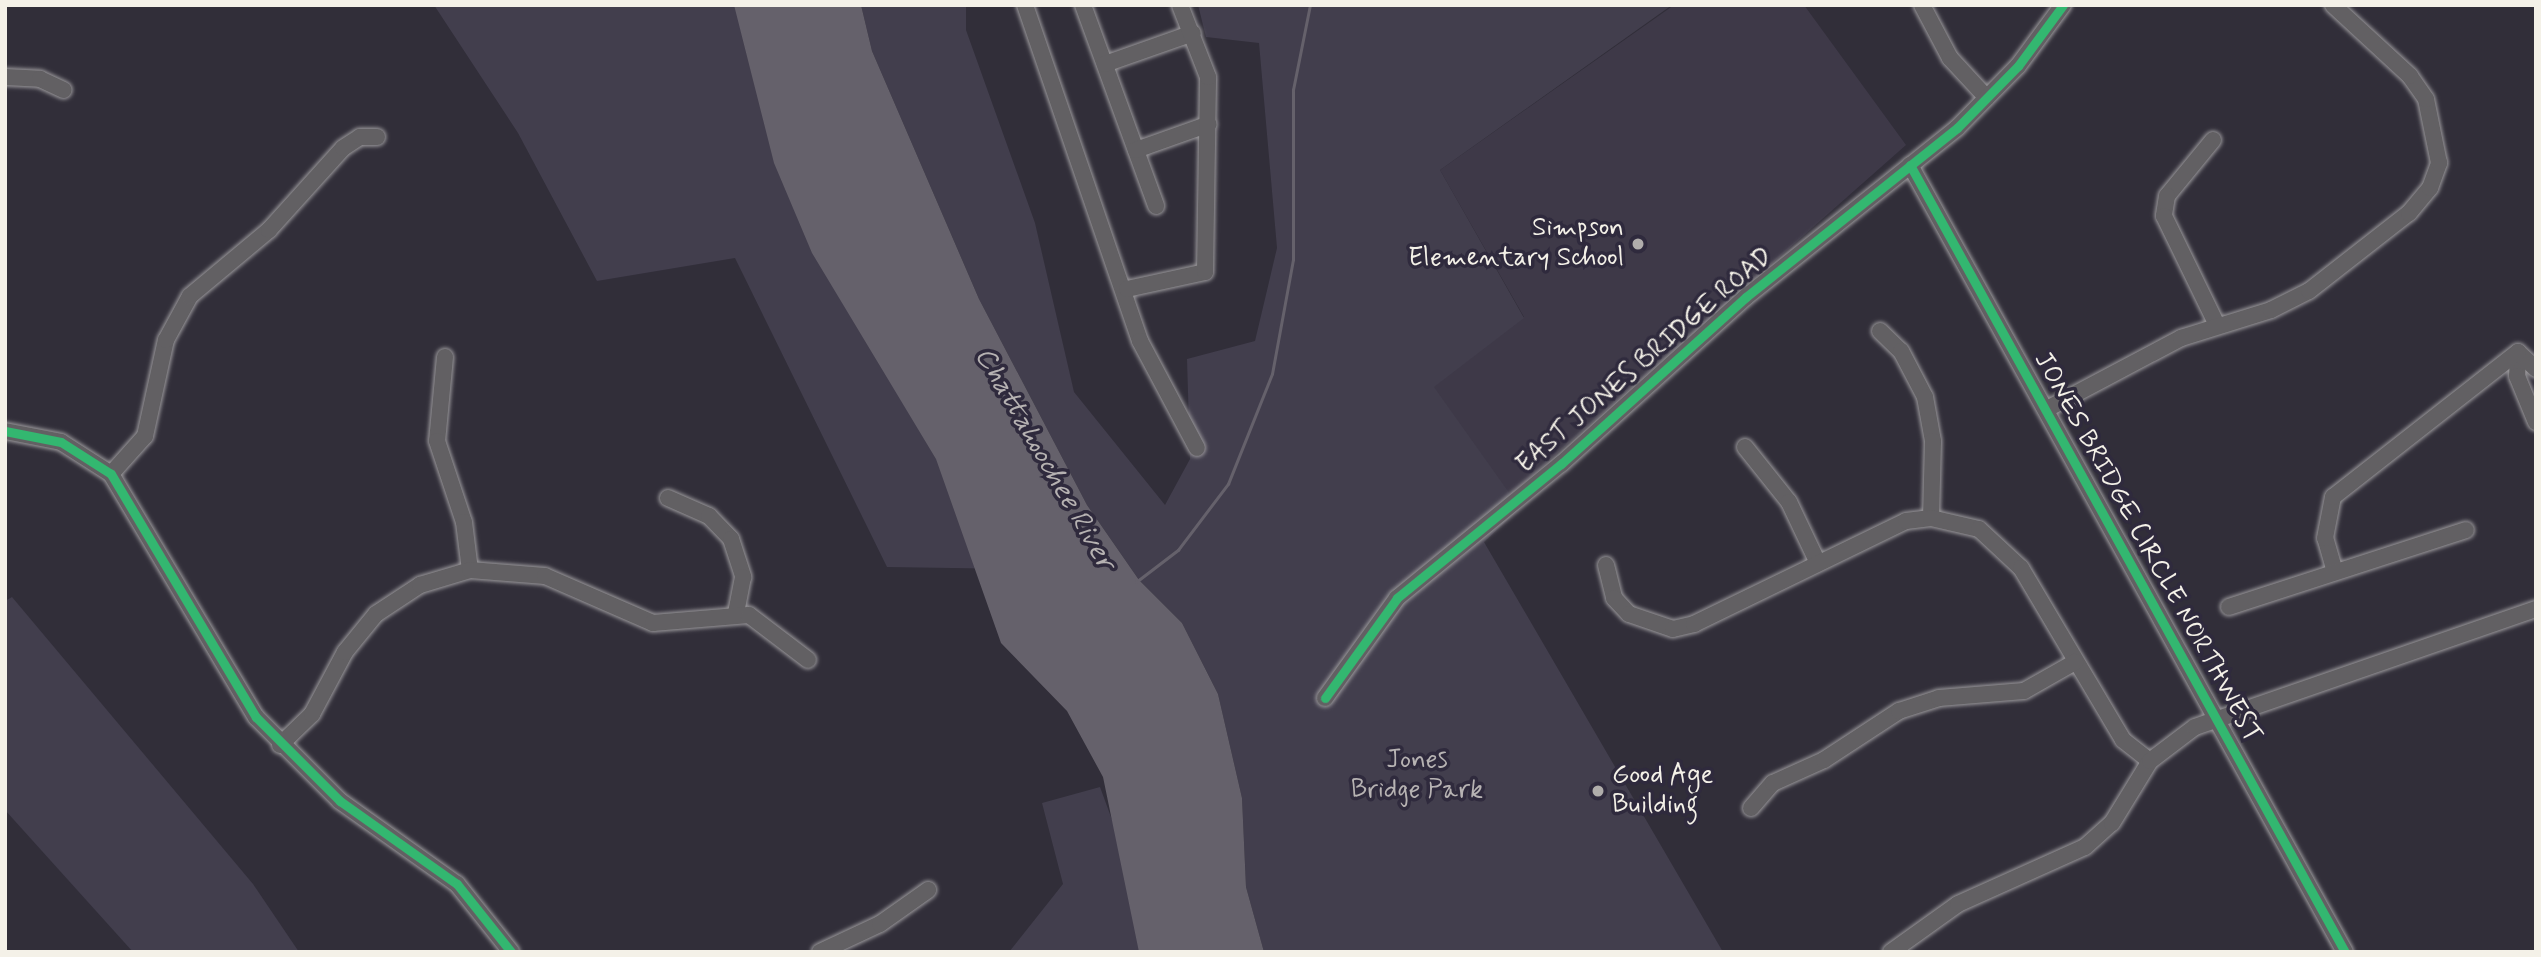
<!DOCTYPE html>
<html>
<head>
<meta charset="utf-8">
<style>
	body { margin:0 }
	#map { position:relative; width:2541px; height:957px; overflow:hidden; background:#312e39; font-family:Mynerve,sans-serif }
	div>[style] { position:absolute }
	.built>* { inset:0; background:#3e3948 }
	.green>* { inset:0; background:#423e4d }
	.water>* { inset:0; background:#65616b }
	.stream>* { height:2.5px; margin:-1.25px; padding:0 1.25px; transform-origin:1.25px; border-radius:1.25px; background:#65616b }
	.roads { filter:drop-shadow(0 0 2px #9a989b) drop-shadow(0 0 2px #9a989b) }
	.minor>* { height:16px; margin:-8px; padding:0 8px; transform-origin:8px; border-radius:8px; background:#626063 }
	.cycleway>* { height:9px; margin:-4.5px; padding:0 4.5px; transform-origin:4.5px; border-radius:4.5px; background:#33b770 }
	.dots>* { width:19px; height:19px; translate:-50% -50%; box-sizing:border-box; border:4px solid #2f2a3d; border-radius:50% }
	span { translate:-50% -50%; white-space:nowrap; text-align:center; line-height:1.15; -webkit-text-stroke:7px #2f2a3d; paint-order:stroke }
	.poi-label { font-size:26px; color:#f4f1e8 }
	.right { translate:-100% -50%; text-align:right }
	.left { translate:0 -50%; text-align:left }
	.street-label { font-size:26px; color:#f4f1e8 }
	.park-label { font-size:26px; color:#b7b3b3 }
	.water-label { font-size:28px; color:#b6b2b2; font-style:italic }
	.frame { position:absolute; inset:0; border:7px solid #f4f1e8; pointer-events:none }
</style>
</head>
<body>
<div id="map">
	<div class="built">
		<i style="clip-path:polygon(1674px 5px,1804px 5px,1906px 145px,1510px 495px,1433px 387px,1524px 317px,1440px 170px)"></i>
	</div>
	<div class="green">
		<i style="clip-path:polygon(434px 5px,758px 5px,1021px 569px,887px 567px,735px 258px,597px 281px,518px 133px)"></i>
		<i style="clip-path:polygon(861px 5px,966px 5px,966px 30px,1035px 223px,1074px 392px,1165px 505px,1190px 459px,1187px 359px,1255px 341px,1277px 248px,1259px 43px,1206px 37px,1198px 5px,1672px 5px,1440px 170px,1524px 318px,1434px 387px,1520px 508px,1484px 542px,1723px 952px,1264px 952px,1246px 887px,1242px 798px,1218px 694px,1182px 623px,1139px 580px,1087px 505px,979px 299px,872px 51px)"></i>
		<i style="clip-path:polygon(12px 597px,253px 884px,299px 952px,133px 952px,5px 810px,5px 601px)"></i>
		<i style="clip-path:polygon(1100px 787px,1140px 896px,1151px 952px,1009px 952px,1063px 884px,1042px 803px)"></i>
	</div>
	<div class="water">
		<i style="clip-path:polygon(734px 5px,861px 5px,872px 51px,979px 299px,1087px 505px,1139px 580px,1182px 623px,1218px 694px,1242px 798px,1246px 887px,1264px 952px,1139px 952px,1103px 777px,1067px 711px,1001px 643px,936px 459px,812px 253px,774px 163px)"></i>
	</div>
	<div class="stream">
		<i style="left:1136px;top:582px;width:53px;rotate:-37.3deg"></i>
		<i style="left:1178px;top:550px;width:83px;rotate:-52.9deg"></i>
		<i style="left:1228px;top:484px;width:118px;rotate:-68.2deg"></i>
		<i style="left:1272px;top:374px;width:116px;rotate:-79.6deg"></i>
		<i style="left:1293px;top:260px;width:170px;rotate:-90deg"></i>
		<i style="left:1293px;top:90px;width:87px;rotate:-78.7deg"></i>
	</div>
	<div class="roads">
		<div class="minor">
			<i style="left:1025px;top:5px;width:355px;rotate:71.1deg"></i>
			<i style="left:1140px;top:341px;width:121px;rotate:62deg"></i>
			<i style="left:1083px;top:5px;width:214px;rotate:70deg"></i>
			<i style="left:1922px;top:5px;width:60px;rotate:62.2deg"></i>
			<i style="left:1950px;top:58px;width:54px;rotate:47.2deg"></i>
			<i style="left:1105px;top:64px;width:93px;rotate:-19.4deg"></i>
			<i style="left:5px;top:77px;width:35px;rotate:3deg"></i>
			<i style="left:40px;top:79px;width:26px;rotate:25deg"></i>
			<i style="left:2213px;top:140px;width:72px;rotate:129.4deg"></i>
			<i style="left:2167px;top:196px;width:20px;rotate:99deg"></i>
			<i style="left:2164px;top:216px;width:119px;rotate:64.1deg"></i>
			<i style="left:1136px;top:150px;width:77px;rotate:-19.6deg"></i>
			<i style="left:1910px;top:165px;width:899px;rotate:61.07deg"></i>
			<i style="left:1127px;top:289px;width:80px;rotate:-12.3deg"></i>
			<i style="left:1205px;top:272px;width:195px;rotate:-89.1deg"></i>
			<i style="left:1208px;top:77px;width:77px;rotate:-111.3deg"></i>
			<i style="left:1880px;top:331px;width:29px;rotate:44deg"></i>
			<i style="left:1901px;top:351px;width:52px;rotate:62.4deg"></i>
			<i style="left:1925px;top:397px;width:45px;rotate:79.7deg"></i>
			<i style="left:1933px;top:441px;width:77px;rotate:91.5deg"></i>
			<i style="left:2518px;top:352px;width:24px;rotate:92deg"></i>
			<i style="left:2517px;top:376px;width:50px;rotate:67.6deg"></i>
			<i style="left:2518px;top:352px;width:25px;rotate:43deg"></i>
			<i style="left:445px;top:357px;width:84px;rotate:95.4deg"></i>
			<i style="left:437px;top:441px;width:85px;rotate:71.6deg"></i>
			<i style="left:464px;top:522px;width:48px;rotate:82.9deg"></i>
			<i style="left:2047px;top:409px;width:152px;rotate:-27.9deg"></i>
			<i style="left:2181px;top:338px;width:94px;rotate:-17.3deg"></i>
			<i style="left:2271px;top:310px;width:42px;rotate:-26.6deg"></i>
			<i style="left:2309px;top:291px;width:127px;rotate:-38deg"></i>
			<i style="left:2409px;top:213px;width:33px;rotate:-50deg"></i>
			<i style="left:2430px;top:188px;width:27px;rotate:-70deg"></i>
			<i style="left:2439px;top:163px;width:65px;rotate:-101.5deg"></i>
			<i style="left:2426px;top:99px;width:28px;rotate:-125deg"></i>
			<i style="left:2410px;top:76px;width:105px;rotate:-137.3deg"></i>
			<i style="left:5px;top:431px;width:57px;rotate:11.1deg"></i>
			<i style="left:61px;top:442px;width:59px;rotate:32.6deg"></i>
			<i style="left:111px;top:474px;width:283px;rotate:59.2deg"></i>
			<i style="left:256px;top:717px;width:119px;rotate:45deg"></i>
			<i style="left:340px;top:801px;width:143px;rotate:35.4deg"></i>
			<i style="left:457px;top:884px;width:87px;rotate:51.5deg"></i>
			<i style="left:1745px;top:447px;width:70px;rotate:51.3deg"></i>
			<i style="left:1789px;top:502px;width:65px;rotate:64.6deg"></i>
			<i style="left:111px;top:474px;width:51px;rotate:-48.2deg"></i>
			<i style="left:145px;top:436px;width:98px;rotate:-77.7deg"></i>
			<i style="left:166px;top:340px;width:50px;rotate:-61.4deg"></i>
			<i style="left:190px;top:296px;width:103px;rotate:-39.9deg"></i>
			<i style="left:269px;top:230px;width:110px;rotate:-47.9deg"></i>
			<i style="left:343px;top:148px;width:20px;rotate:-33deg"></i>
			<i style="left:360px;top:137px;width:17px"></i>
			<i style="left:668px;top:498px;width:45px;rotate:23.7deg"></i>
			<i style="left:709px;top:516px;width:32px;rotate:46deg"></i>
			<i style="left:731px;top:539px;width:40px;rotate:72deg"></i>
			<i style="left:743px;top:577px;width:38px;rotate:101deg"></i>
			<i style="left:1606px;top:565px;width:34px;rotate:76deg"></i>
			<i style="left:1614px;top:598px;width:22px;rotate:47deg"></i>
			<i style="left:1629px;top:614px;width:46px;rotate:18.8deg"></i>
			<i style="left:1673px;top:629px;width:22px;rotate:-13deg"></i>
			<i style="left:1694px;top:624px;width:236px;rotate:-25.9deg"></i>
			<i style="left:1906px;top:521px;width:25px;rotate:-7deg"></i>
			<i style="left:1931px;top:518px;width:49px;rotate:12.9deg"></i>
			<i style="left:1979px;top:529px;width:57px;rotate:42.9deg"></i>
			<i style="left:2021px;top:568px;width:200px;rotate:59.3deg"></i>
			<i style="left:2123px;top:740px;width:34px;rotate:38deg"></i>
			<i style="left:2335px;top:572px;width:35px;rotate:-106deg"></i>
			<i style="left:2325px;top:538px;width:42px;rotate:-79deg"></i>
			<i style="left:2333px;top:497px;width:235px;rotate:-38.1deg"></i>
			<i style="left:2229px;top:607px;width:249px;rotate:-18deg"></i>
			<i style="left:1325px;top:698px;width:123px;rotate:-54.2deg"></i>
			<i style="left:1397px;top:598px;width:212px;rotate:-39.3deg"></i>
			<i style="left:1561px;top:464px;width:249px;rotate:-42.1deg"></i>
			<i style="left:1746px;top:297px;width:270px;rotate:-38.7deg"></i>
			<i style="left:1957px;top:128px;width:87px;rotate:-45.5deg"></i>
			<i style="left:2018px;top:66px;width:76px;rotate:-53.6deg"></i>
			<i style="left:280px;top:745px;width:45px;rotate:-44.1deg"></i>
			<i style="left:312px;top:714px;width:70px;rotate:-62deg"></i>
			<i style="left:345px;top:652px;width:49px;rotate:-50.8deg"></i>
			<i style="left:376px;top:614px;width:53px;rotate:-33.4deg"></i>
			<i style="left:420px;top:585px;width:52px;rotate:-16.7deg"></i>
			<i style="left:470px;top:570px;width:75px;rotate:4.6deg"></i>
			<i style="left:545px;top:576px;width:118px;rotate:23.5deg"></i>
			<i style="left:653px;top:623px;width:96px;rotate:-4.8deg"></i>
			<i style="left:749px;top:615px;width:74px;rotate:37.3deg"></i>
			<i style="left:1751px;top:808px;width:33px;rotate:-49deg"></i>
			<i style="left:1773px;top:783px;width:56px;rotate:-24.3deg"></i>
			<i style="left:1824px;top:760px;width:90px;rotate:-33.2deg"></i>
			<i style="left:1899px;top:711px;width:42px;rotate:-18deg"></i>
			<i style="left:1939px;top:698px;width:85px;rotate:-4.7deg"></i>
			<i style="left:2024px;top:691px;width:59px;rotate:-29.6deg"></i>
			<i style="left:820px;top:952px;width:66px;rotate:-25deg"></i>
			<i style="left:880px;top:924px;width:59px;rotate:-35.3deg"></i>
			<i style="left:1891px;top:952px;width:82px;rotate:-35.6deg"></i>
			<i style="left:1958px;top:904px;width:139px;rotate:-24.2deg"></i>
			<i style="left:2085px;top:847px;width:36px;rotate:-42deg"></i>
			<i style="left:2112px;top:823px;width:73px;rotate:-58.5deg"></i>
			<i style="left:2150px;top:761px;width:56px;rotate:-37.1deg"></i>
			<i style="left:2195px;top:727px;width:361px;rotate:-19.1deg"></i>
		</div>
	</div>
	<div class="cycleway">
		<i style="left:1910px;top:165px;width:899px;rotate:61.07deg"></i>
		<i style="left:5px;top:431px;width:57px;rotate:11.1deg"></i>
		<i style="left:61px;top:442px;width:59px;rotate:32.6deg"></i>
		<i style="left:111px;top:474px;width:283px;rotate:59.2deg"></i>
		<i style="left:256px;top:717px;width:119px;rotate:45deg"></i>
		<i style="left:340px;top:801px;width:143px;rotate:35.4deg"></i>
		<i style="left:457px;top:884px;width:87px;rotate:51.5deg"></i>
		<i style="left:1325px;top:698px;width:123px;rotate:-54.2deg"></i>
		<i style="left:1397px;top:598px;width:212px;rotate:-39.3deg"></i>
		<i style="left:1561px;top:464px;width:249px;rotate:-42.1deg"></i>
		<i style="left:1746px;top:297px;width:270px;rotate:-38.7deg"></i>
		<i style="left:1957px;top:128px;width:87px;rotate:-45.5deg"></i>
		<i style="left:2018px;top:66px;width:76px;rotate:-53.6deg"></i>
	</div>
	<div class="dots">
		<i style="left:1638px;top:244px;background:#b0adab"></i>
		<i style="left:1598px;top:791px;background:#b0adab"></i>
	</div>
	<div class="poi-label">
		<span class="right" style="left:1624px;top:244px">Simpson<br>Elementary School</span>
		<span class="left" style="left:1612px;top:791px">Good Age<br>Building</span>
	</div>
	<div class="street-label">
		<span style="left:1645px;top:361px;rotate:-41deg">EAST JONES BRIDGE ROAD</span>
		<span style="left:2147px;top:548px;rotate:61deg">JONES BRIDGE CIRCLE NORTHWEST</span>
	</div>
	<div class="park-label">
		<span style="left:1417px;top:776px">Jones<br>Bridge Park</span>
	</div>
	<div class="water-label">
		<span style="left:1044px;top:459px;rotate:60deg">Chattahoochee River</span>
	</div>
	<div class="frame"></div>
</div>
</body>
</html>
